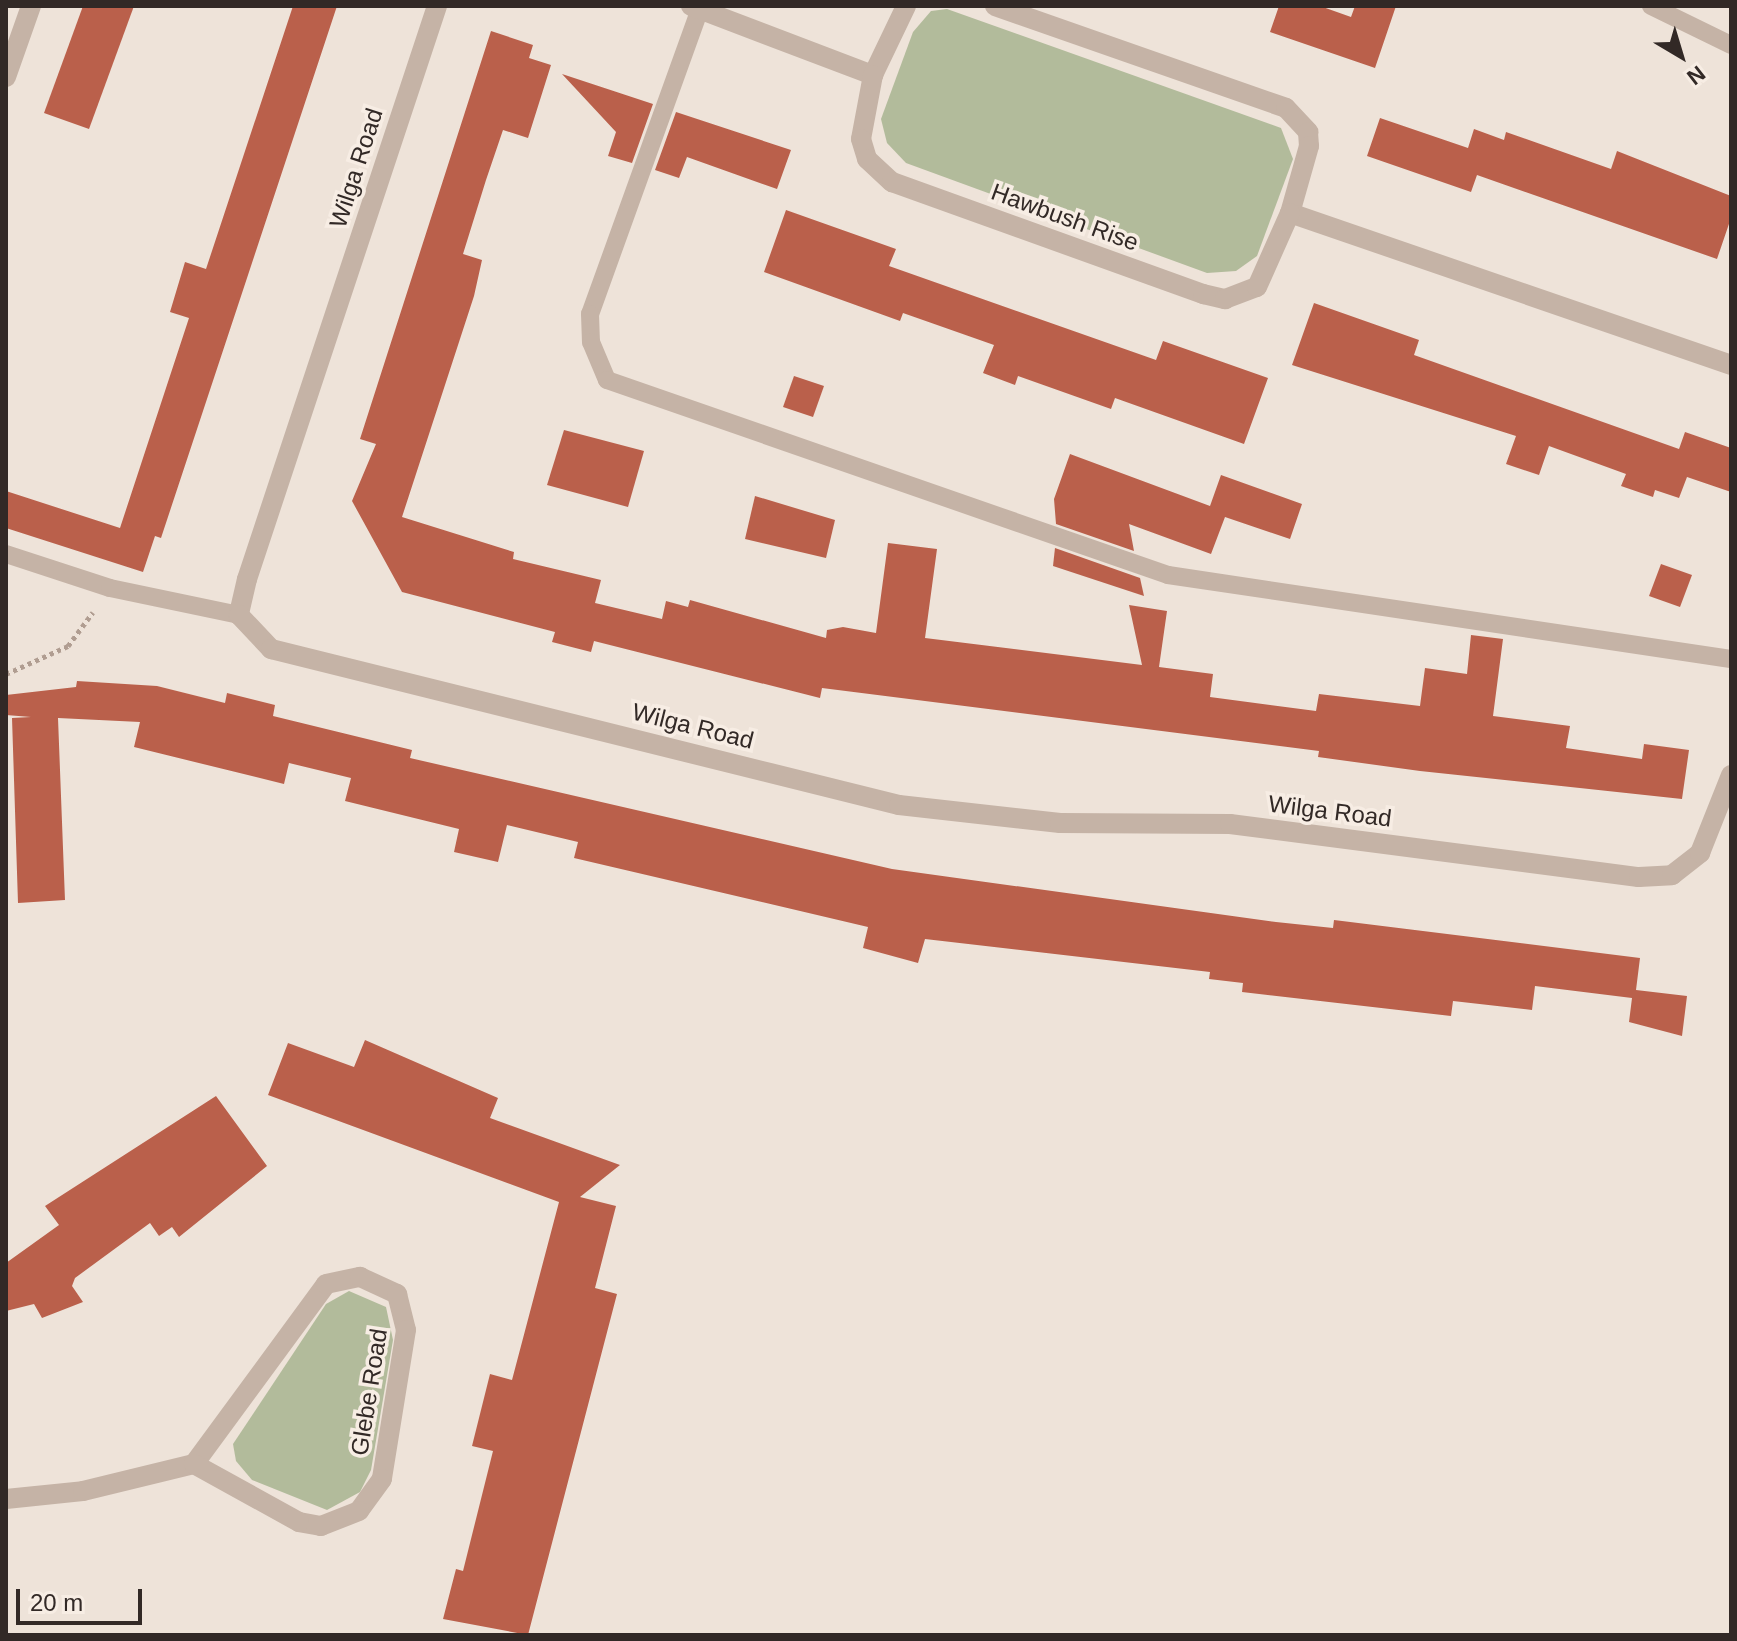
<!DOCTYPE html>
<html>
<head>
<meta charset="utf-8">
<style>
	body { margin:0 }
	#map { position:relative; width:1737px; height:1641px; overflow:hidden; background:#eee3d9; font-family:Helvetica,sans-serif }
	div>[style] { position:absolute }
	.green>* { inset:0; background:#b2bb9b }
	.building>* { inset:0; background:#ba604b }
	.path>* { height:5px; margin-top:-2.5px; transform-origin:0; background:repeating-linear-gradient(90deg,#b09d91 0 4px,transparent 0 8px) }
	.lane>* { height:18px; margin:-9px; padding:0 9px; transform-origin:9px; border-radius:9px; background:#c5b3a6 }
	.street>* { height:20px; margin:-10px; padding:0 10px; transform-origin:10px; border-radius:10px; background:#c5b3a6 }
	span { translate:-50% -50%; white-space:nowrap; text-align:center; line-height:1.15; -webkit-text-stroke:7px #f7ede4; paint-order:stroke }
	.street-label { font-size:24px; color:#322926 }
	.frame { position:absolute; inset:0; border:8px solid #322926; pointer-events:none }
	.north { position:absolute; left:1641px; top:16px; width:80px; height:80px; -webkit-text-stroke:6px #f7ede4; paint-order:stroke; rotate:142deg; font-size:22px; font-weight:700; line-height:32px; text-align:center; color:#322926 }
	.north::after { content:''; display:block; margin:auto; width:28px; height:36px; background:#322926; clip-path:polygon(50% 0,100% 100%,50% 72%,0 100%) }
	.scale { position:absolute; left:16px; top:1589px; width:126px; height:36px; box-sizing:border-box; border:4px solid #322926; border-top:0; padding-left:10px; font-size:24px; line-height:28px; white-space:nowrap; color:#322926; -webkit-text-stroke:6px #f7ede4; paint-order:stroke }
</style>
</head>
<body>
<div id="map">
	<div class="green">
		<i style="clip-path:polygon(947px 9px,1281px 128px,1293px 159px,1257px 256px,1236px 271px,1207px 273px,906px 163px,887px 143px,881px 119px,913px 32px,931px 11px)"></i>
		<i style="clip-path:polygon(349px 1291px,386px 1307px,393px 1340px,371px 1470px,360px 1492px,327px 1510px,252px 1480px,236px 1461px,233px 1444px,326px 1304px)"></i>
	</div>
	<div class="building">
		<i style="clip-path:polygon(83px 6px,134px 6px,89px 129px,44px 113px)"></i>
		<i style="clip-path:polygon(293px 6px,337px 6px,161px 538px,155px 536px,143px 572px,6px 528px,6px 491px,120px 528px,189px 318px,170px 312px,185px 262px,206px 269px)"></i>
		<i style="clip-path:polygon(1279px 6px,1320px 6px,1351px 17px,1355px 6px,1396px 6px,1375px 68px,1270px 32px)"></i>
		<i style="clip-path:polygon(491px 31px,533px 45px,529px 58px,551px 65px,528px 138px,503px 130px,486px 180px,463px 254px,482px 260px,474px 296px,402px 517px,514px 552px,513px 559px,601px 580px,595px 603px,662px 619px,666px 601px,688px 607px,690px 600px,826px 638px,827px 630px,843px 627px,876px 633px,888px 543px,937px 549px,925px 638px,1142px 665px,1129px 605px,1167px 611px,1159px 667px,1213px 674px,1210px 697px,1316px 711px,1319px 694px,1420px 706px,1425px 668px,1467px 674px,1471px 635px,1503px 639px,1493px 716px,1570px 726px,1566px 748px,1642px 759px,1644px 744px,1689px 750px,1682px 799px,1420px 771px,1318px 757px,1319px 751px,822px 688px,820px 698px,594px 641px,591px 652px,552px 642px,555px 632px,402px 592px,352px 501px,376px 444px,360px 439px)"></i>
		<i style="clip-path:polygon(562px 74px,653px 104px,632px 163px,608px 156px,616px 132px)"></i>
		<i style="clip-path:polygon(676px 112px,791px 150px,777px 189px,687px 157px,679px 178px,655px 170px)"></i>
		<i style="clip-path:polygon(1380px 118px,1468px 148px,1474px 129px,1504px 140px,1506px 132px,1611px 169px,1617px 151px,1731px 196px,1731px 218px,1717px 259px,1477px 175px,1471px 192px,1367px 156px)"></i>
		<i style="clip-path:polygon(786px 210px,896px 249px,889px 266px,1156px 360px,1163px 341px,1268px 378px,1244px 444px,1115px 398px,1111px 409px,1018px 376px,1015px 385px,983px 373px,994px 345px,903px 313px,900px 321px,764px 272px)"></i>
		<i style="clip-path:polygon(1314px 303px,1419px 340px,1414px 355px,1679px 449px,1685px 432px,1731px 448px,1731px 492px,1687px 477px,1679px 498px,1655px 490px,1653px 497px,1621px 486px,1626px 474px,1549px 446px,1539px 475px,1506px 464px,1516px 436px,1292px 365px)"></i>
		<i style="clip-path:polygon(794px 376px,824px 386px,813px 417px,783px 407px)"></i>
		<i style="clip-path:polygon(564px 430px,644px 451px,628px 507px,547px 485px)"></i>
		<i style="clip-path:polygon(1070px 454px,1210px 506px,1221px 475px,1302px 504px,1290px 539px,1225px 517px,1211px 554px,1129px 524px,1134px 551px,1056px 524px,1054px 499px)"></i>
		<i style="clip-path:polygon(755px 496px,835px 520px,826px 558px,745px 539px)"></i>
		<i style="clip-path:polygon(1055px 548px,1140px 578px,1144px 596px,1053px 566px)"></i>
		<i style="clip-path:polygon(1661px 564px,1692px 575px,1680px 607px,1649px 596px)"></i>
		<i style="clip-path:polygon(77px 681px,157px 686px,225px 703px,227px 693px,275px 705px,273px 716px,412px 750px,410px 758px,892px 869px,1276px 922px,1333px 928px,1334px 920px,1640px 958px,1636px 990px,1687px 996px,1682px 1036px,1629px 1022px,1632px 998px,1535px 986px,1532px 1010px,1453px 1001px,1451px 1016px,1242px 992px,1243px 983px,1209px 979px,1210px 972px,925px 939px,918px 963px,863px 948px,868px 927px,574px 858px,578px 842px,507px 825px,498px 862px,454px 852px,459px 829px,345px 801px,351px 778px,289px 763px,284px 784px,134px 747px,140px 722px,58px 718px,65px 900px,18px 903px,12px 718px,31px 717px,6px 715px,6px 695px,76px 687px)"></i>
		<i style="clip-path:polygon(365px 1040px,498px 1098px,490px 1118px,620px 1165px,580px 1197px,616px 1206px,595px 1288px,617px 1294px,528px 1635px,443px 1619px,456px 1569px,463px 1571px,493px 1451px,472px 1446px,490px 1374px,512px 1380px,559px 1202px,268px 1095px,288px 1043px,354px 1067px)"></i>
		<i style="clip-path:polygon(216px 1096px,267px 1166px,179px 1237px,172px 1227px,159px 1236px,150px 1223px,75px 1278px,72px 1286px,83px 1302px,42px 1318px,34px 1304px,6px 1311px,6px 1263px,59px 1225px,45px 1206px)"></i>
	</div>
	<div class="path">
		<i style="left:6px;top:674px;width:68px;rotate:-24.3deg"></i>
		<i style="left:68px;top:646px;width:42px;rotate:-53.7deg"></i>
	</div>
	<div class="lane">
		<i style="left:701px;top:6px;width:327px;rotate:109.8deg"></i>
		<i style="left:590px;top:314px;width:28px;rotate:88deg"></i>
		<i style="left:591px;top:342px;width:41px;rotate:67.2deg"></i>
		<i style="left:607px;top:380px;width:594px;rotate:19.17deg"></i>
		<i style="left:1168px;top:575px;width:569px;rotate:8.49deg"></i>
		<i style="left:1651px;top:6px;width:89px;rotate:26deg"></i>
		<i style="left:6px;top:554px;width:109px;rotate:18.1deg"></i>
		<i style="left:110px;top:588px;width:132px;rotate:11.8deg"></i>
	</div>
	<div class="street">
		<i style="left:437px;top:6px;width:604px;rotate:108.34deg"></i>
		<i style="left:247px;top:579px;width:37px;rotate:103deg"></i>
		<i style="left:239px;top:615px;width:47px;rotate:46.7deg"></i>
		<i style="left:271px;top:649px;width:647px;rotate:13.95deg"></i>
		<i style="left:899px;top:805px;width:162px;rotate:6.4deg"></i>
		<i style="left:1060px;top:823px;width:170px;rotate:0.3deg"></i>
		<i style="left:1230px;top:824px;width:412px;rotate:7.4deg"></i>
		<i style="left:1639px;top:877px;width:33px;rotate:-3deg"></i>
		<i style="left:1672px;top:875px;width:36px;rotate:-38deg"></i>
		<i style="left:1700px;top:853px;width:84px;rotate:-68.3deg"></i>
		<i style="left:691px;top:6px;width:195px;rotate:20.8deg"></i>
		<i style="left:873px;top:75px;width:76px;rotate:-64.4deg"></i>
		<i style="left:995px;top:6px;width:308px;rotate:19.3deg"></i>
		<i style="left:1286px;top:108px;width:33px;rotate:47deg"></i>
		<i style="left:1308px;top:132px;width:14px;rotate:86deg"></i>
		<i style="left:1309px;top:146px;width:70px;rotate:105.8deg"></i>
		<i style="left:1290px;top:213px;width:466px;rotate:19deg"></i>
		<i style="left:873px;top:75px;width:65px;rotate:100.6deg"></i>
		<i style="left:861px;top:139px;width:21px;rotate:73deg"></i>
		<i style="left:867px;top:159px;width:34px;rotate:43deg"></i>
		<i style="left:892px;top:182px;width:331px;rotate:19.8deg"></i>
		<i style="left:1203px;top:294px;width:23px;rotate:13deg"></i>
		<i style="left:1225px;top:299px;width:34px;rotate:-21deg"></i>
		<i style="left:1257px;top:287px;width:81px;rotate:-66deg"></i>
		<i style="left:6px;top:77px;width:75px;rotate:-70.6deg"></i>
		<i style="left:6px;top:1499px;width:77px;rotate:-5.9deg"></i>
		<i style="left:83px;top:1491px;width:114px;rotate:-13.7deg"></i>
		<i style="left:194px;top:1464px;width:223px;rotate:-53.7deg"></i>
		<i style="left:326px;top:1284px;width:35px;rotate:-12deg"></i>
		<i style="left:360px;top:1277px;width:41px;rotate:24.7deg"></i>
		<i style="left:397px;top:1294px;width:37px;rotate:76deg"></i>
		<i style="left:406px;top:1330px;width:151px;rotate:99.2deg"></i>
		<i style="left:382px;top:1479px;width:39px;rotate:126deg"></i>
		<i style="left:359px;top:1511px;width:41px;rotate:158.5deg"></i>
		<i style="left:321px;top:1526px;width:22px;rotate:-170deg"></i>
		<i style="left:299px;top:1522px;width:120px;rotate:-151.1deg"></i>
	</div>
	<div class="street-label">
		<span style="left:356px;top:168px;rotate:-72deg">Wilga Road</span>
		<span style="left:1065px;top:217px;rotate:20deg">Hawbush Rise</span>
		<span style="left:693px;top:726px;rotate:14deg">Wilga Road</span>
		<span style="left:1330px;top:811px;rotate:7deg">Wilga Road</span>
		<span style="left:369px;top:1392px;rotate:-81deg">Glebe Road</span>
	</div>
	<div class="frame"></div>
	<div class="north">N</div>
	<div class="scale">20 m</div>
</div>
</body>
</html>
